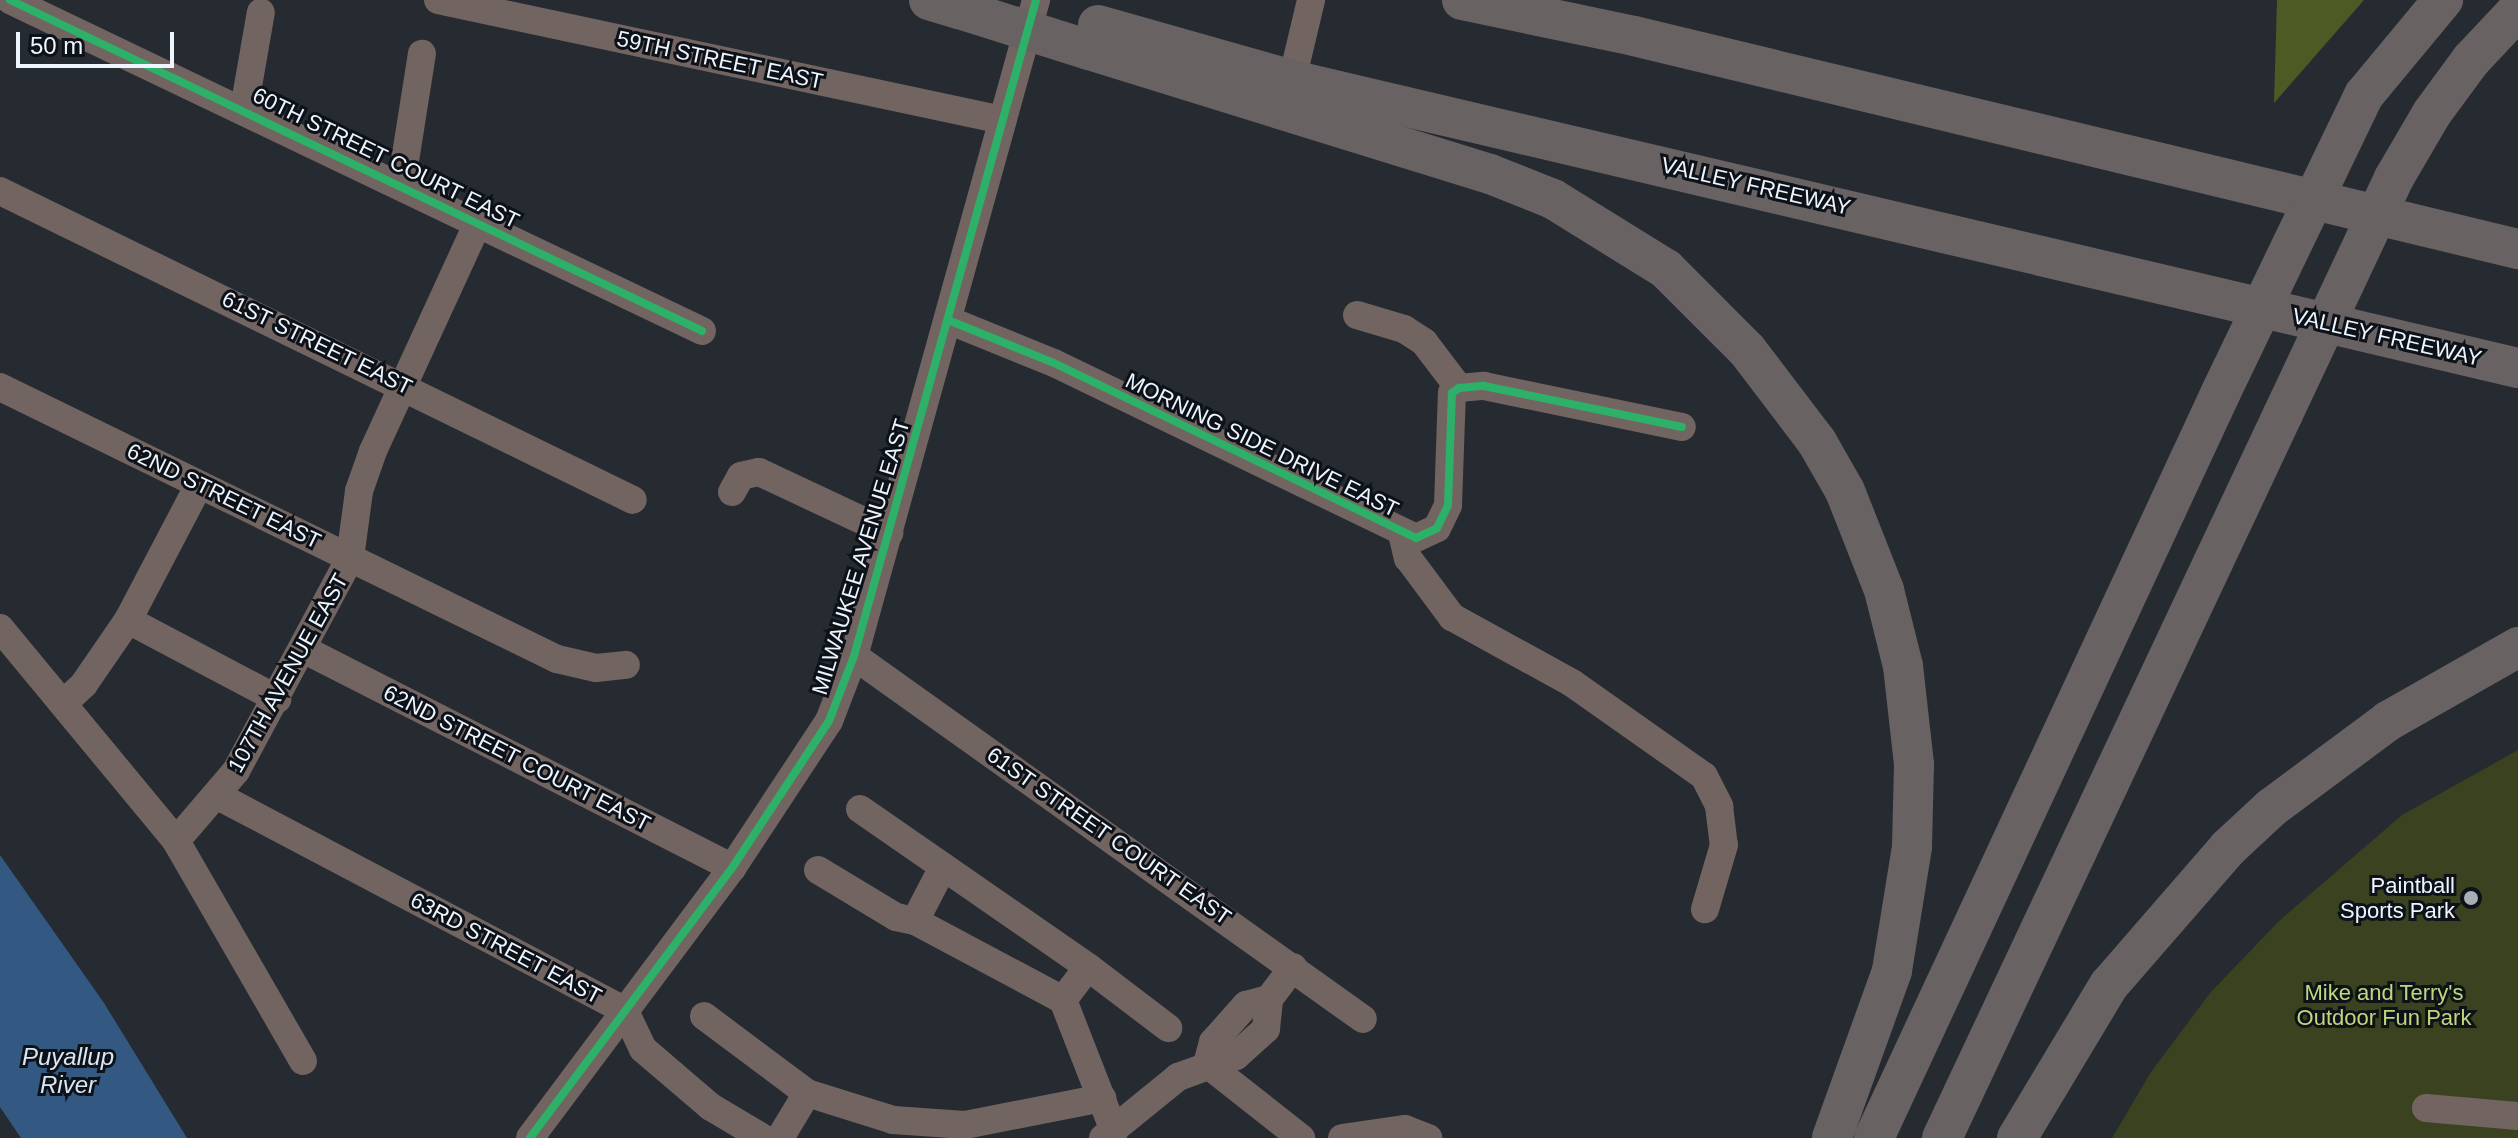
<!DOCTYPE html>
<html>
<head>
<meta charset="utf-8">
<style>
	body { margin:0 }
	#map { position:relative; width:2518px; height:1138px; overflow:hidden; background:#252b31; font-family:Helvetica,sans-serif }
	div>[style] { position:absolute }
	.green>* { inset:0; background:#3a4220 }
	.forest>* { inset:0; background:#4e5a24 }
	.water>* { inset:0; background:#335882 }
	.minor>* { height:28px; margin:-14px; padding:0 14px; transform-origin:14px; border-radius:14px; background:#726461 }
	.highway>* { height:40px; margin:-20px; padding:0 20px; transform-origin:20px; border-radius:20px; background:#696263 }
	.highway-bridge>* { height:40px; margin:-20px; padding:0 20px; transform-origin:20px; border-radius:20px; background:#696263 }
	.cycleway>* { height:8px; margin:-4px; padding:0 4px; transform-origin:4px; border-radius:4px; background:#2db169 }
	.dots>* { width:22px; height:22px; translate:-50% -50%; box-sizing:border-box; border:4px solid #0d1218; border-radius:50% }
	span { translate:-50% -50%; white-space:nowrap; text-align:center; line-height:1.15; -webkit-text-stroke:6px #0d1218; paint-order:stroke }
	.street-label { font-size:22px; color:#eef5fe }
	.poi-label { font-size:22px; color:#eef5fe }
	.right { translate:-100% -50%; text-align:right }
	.park-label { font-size:22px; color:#c1d77c }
	.water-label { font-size:24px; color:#dae5f4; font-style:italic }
	.scale { position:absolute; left:16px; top:32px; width:158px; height:36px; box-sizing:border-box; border:4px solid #eef5fe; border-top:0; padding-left:10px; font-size:24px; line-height:28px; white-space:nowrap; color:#eef5fe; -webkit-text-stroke:6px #0d1218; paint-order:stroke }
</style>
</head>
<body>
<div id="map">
	<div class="green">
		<i style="clip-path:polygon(2518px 750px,2518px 1138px,2112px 1138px,2151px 1072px,2210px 993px,2279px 921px,2402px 815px)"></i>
	</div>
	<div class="forest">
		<i style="clip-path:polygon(2277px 0,2364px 0,2274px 103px)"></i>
	</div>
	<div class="water">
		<i style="clip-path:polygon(0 855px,104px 1003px,187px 1138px,21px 1138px,0 1107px)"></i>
	</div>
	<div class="minor">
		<i style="left:10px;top:0;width:767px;rotate:25.56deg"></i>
		<i style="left:438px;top:0;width:577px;rotate:12.01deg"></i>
		<i style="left:1292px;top:80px;width:82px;rotate:-76.6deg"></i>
		<i style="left:244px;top:109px;width:98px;rotate:-80.1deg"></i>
		<i style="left:401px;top:186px;width:134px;rotate:-81deg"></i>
		<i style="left:0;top:191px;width:704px;rotate:26.02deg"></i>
		<i style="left:1357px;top:315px;width:49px;rotate:16.6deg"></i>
		<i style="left:1404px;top:329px;width:24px;rotate:33deg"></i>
		<i style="left:1424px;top:342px;width:58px;rotate:52.7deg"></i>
		<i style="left:948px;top:320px;width:114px;rotate:22.1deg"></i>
		<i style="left:1054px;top:363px;width:402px;rotate:25.8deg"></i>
		<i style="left:1416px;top:538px;width:23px;rotate:-25deg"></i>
		<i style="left:1437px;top:528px;width:25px;rotate:-64deg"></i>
		<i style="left:1448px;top:505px;width:112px;rotate:-88deg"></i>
		<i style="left:1452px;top:393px;width:9px;rotate:-36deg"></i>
		<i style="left:1459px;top:388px;width:25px;rotate:-5deg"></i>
		<i style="left:1484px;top:386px;width:202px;rotate:11.7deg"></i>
		<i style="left:0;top:387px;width:620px;rotate:26.03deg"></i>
		<i style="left:557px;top:659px;width:40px;rotate:13deg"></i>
		<i style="left:596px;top:668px;width:30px;rotate:-6deg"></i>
		<i style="left:732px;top:492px;width:18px;rotate:-61deg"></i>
		<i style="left:741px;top:476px;width:18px;rotate:-13deg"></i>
		<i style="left:759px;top:472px;width:144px;rotate:25.1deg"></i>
		<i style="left:1402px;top:533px;width:26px;rotate:77deg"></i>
		<i style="left:1408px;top:558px;width:74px;rotate:53.3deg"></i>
		<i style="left:1452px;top:617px;width:137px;rotate:28.8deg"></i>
		<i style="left:1572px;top:683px;width:161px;rotate:35.2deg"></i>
		<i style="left:1704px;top:776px;width:34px;rotate:63deg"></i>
		<i style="left:1719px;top:806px;width:39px;rotate:83deg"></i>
		<i style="left:1724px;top:845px;width:67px;rotate:106.5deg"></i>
		<i style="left:128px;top:620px;width:169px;rotate:27.9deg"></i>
		<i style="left:0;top:628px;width:276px;rotate:50.4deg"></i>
		<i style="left:176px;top:841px;width:254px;rotate:60deg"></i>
		<i style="left:303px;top:649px;width:482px;rotate:27deg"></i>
		<i style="left:854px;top:656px;width:625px;rotate:35.5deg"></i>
		<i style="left:65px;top:702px;width:26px;rotate:-43deg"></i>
		<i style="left:84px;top:684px;width:78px;rotate:-55.5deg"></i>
		<i style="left:128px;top:620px;width:153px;rotate:-62.3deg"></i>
		<i style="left:218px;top:796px;width:460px;rotate:27.8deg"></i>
		<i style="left:625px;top:1011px;width:42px;rotate:64.7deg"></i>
		<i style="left:643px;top:1049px;width:89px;rotate:40.5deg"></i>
		<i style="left:711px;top:1107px;width:61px;rotate:30.8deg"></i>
		<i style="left:860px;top:809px;width:277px;rotate:34.7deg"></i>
		<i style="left:176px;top:841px;width:92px;rotate:-49.4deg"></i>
		<i style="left:236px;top:771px;width:242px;rotate:-61.8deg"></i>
		<i style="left:350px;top:558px;width:68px;rotate:-82.3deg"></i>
		<i style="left:359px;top:491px;width:42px;rotate:-70.7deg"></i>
		<i style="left:373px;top:451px;width:251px;rotate:-65.3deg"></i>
		<i style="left:818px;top:870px;width:91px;rotate:31.1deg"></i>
		<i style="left:896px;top:917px;width:19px;rotate:12deg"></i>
		<i style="left:915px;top:921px;width:61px;rotate:-62.6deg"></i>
		<i style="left:915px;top:921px;width:168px;rotate:28.1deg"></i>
		<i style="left:1063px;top:1000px;width:141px;rotate:68.7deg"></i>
		<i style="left:1063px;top:1000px;width:41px;rotate:-52.9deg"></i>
		<i style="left:1088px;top:967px;width:101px;rotate:37.3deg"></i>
		<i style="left:704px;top:1016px;width:129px;rotate:36.8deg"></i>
		<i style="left:807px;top:1093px;width:90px;rotate:17.4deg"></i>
		<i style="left:893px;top:1120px;width:72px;rotate:4deg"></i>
		<i style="left:965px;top:1125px;width:140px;rotate:-11.1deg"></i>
		<i style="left:1207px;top:1064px;width:120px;rotate:38.2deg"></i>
		<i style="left:1207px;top:1064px;width:23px;rotate:-75deg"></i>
		<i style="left:1213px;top:1042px;width:50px;rotate:-48.3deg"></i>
		<i style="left:1246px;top:1005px;width:24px;rotate:-15deg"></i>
		<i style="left:2426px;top:1108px;width:92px;rotate:5deg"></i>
		<i style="left:530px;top:1138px;width:337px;rotate:-53.2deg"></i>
		<i style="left:732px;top:868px;width:176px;rotate:-56.6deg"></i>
		<i style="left:829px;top:721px;width:70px;rotate:-69deg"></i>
		<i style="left:854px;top:656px;width:681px;rotate:-74.49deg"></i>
		<i style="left:780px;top:1138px;width:52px;rotate:-59deg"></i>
		<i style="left:1103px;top:1138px;width:97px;rotate:-39.1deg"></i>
		<i style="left:1178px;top:1077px;width:62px;rotate:-19.9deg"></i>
		<i style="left:1236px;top:1056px;width:40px;rotate:-42deg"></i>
		<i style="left:1266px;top:1029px;width:30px;rotate:-84deg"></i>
		<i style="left:1269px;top:999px;width:40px;rotate:-53deg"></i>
		<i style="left:1342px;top:1138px;width:64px;rotate:-8.1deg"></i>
		<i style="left:1405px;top:1129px;width:25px;rotate:21deg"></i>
	</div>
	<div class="highway">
		<i style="left:929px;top:0;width:31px;rotate:17deg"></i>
		<i style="left:1462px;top:0;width:176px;rotate:11.8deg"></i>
		<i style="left:1634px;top:36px;width:909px;rotate:13.55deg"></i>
		<i style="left:1098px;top:25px;width:202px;rotate:15.8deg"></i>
		<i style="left:1292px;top:80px;width:1259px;rotate:13.22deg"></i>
		<i style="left:1089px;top:50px;width:420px;rotate:17.2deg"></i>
		<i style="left:1490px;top:174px;width:68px;rotate:21.6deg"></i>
		<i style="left:1553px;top:199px;width:133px;rotate:31.8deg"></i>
		<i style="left:1666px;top:269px;width:115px;rotate:45deg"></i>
		<i style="left:1747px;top:350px;width:116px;rotate:52.7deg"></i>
		<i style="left:1817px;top:442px;width:56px;rotate:60.3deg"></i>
		<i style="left:1845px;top:491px;width:106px;rotate:68.5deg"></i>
		<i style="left:1884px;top:590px;width:78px;rotate:76deg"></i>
		<i style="left:1903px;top:666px;width:99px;rotate:83.6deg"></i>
		<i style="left:1914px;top:764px;width:83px;rotate:91.4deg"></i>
		<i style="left:1912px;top:847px;width:126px;rotate:99.2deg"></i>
		<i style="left:1892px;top:971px;width:177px;rotate:109.8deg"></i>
		<i style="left:2364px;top:95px;width:124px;rotate:-50.3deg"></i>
		<i style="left:2432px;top:113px;width:66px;rotate:-53.7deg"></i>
		<i style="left:2471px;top:60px;width:69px;rotate:-46.8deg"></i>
		<i style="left:1874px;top:1138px;width:823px;rotate:-65.05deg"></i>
		<i style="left:1942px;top:1138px;width:800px;rotate:-64.78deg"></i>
		<i style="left:2017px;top:1138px;width:179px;rotate:-59deg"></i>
		<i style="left:2109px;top:985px;width:181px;rotate:-49deg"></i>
		<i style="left:2228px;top:848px;width:59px;rotate:-42.9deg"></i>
		<i style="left:2271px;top:808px;width:146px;rotate:-36.6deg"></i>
		<i style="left:2388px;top:721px;width:150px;rotate:-29.6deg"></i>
	</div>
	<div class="highway-bridge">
		<i style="left:959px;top:9px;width:136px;rotate:17.5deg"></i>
		<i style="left:2221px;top:392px;width:330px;rotate:-64.3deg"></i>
		<i style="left:2283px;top:414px;width:261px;rotate:-64.8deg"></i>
		<i style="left:2394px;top:178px;width:75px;rotate:-59.7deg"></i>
	</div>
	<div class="cycleway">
		<i style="left:10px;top:0;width:767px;rotate:25.56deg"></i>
		<i style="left:948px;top:320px;width:114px;rotate:22.1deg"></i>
		<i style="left:1054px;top:363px;width:402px;rotate:25.8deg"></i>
		<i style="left:1416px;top:538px;width:23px;rotate:-25deg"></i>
		<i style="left:1437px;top:528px;width:25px;rotate:-64deg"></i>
		<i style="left:1448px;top:505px;width:112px;rotate:-88deg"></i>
		<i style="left:1452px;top:393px;width:9px;rotate:-36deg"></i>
		<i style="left:1459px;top:388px;width:25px;rotate:-5deg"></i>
		<i style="left:1484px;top:386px;width:202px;rotate:11.7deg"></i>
		<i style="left:530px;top:1138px;width:337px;rotate:-53.2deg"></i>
		<i style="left:732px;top:868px;width:176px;rotate:-56.6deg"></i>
		<i style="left:829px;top:721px;width:70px;rotate:-69deg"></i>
		<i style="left:854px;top:656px;width:681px;rotate:-74.49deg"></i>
	</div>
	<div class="dots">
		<i style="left:2471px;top:898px;background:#a8aeb6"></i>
	</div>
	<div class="street-label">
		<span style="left:720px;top:60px;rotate:12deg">59TH STREET EAST</span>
		<span style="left:386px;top:158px;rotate:26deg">60TH STREET COURT EAST</span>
		<span style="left:1756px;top:186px;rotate:13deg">VALLEY FREEWAY</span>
		<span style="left:2387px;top:337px;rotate:13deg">VALLEY FREEWAY</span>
		<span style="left:317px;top:343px;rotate:26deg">61ST STREET EAST</span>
		<span style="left:1262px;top:445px;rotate:26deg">MORNING SIDE DRIVE EAST</span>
		<span style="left:224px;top:496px;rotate:26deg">62ND STREET EAST</span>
		<span style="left:861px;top:557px;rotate:-73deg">MILWAUKEE AVENUE EAST</span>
		<span style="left:288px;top:673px;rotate:-61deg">107TH AVENUE EAST</span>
		<span style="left:517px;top:758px;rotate:27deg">62ND STREET COURT EAST</span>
		<span style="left:1109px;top:836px;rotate:35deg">61ST STREET COURT EAST</span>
		<span style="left:506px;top:948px;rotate:28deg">63RD STREET EAST</span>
	</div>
	<div class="poi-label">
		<span class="right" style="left:2455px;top:898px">Paintball<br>Sports Park</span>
	</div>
	<div class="park-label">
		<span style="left:2384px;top:1005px">Mike and Terry's<br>Outdoor Fun Park</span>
	</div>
	<div class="water-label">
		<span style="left:68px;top:1071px">Puyallup<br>River</span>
	</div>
	<div class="scale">50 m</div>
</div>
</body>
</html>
